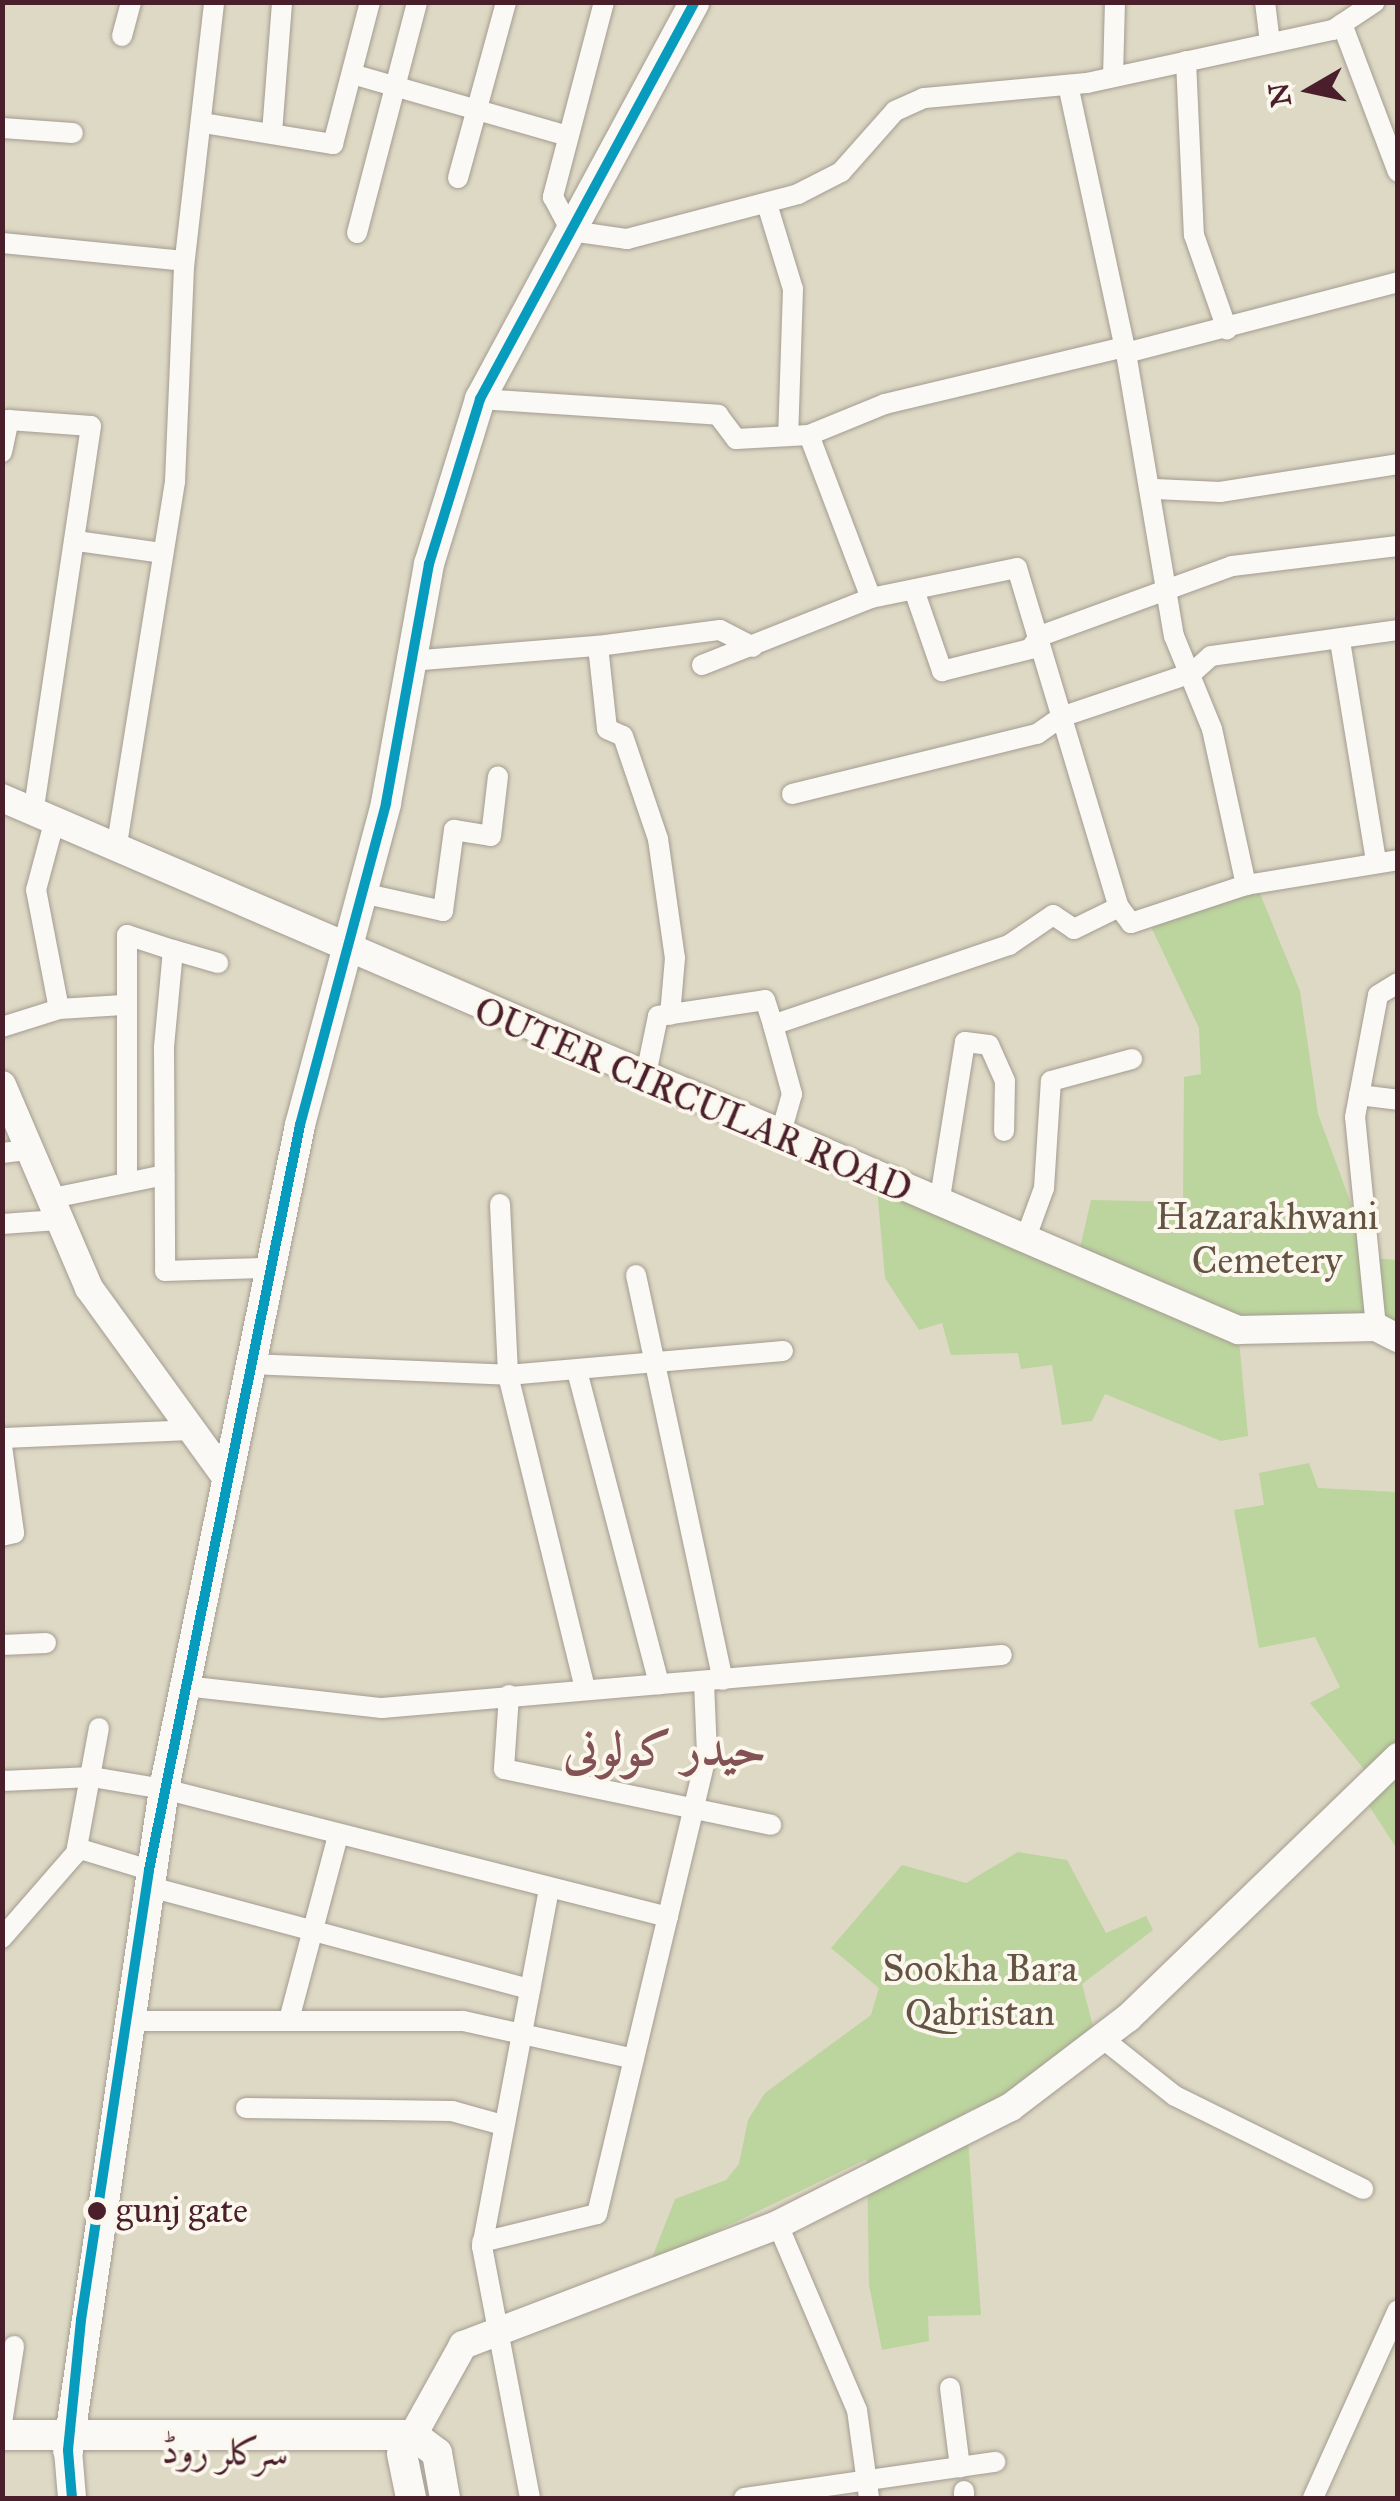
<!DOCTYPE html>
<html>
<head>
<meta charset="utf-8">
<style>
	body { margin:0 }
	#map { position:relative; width:1400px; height:2501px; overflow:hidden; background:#ded9c4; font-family:"IM FELL Great Primer",Amiri,serif }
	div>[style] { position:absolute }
	.green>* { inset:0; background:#bcd49e }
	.roads { filter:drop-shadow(0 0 2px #a49c92) drop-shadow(0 0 2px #a49c92) }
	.street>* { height:20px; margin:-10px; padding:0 10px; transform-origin:10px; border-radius:10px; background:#faf9f6 }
	.secondary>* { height:28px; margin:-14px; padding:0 14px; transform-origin:14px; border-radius:14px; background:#faf9f6 }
	.primary>* { height:30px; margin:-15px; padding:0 15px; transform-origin:15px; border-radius:15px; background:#faf9f6 }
	.bus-1>* { height:10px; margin:-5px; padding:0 5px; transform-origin:5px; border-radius:5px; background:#079bbe }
	.dots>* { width:28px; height:28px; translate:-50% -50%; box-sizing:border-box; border:5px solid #fbf7ec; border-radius:50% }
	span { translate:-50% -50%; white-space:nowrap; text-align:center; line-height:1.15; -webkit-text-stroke:8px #fbf7ec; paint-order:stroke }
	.bus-label { font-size:36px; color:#4a1f2b }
	.left { translate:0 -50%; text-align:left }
	.street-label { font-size:38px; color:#4a1f2b }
	.park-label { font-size:38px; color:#645444 }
	.district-label { font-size:48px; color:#825255; font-weight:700 }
	.frame { position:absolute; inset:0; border:5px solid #4a1f2b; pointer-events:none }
	.north { position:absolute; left:1260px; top:40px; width:100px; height:100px; -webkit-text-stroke:8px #fbf7ec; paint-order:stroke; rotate:261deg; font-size:28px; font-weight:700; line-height:40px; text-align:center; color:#4a1f2b }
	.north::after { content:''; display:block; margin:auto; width:35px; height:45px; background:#4a1f2b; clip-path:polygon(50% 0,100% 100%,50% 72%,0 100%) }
</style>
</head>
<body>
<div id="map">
	<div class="green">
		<i style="clip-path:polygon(1252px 874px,1300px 991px,1318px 1114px,1371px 1258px,1397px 1260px,1397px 1338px,1238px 1330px,1248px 1436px,1221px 1441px,1105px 1394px,1092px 1421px,1062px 1425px,1052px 1365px,1021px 1369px,1018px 1353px,951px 1355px,942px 1323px,919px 1330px,885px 1278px,876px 1177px,1077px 1261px,1091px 1200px,1183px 1202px,1184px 1077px,1201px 1074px,1199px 1028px,1144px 912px)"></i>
		<i style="clip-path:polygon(1309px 1463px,1318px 1488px,1397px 1492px,1397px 1849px,1360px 1792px,1372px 1779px,1310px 1703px,1340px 1687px,1315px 1637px,1259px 1648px,1234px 1510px,1264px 1505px,1259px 1473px)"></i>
		<i style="clip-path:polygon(1018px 1852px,1067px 1860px,1106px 1933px,1146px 1916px,1153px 1930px,1082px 1984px,1094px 2030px,1019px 2091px,966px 2112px,981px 2315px,928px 2316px,929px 2341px,882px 2350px,869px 2285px,867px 2159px,650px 2263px,675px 2199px,726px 2180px,739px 2164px,748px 2120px,765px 2093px,871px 2015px,879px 1988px,831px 1948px,902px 1865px,966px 1883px)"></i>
	</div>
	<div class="roads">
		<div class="street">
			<i style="left:604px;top:2px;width:202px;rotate:104.7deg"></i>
			<i style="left:553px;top:197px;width:38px;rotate:62deg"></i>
			<i style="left:571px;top:231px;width:57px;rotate:8.1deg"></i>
			<i style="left:627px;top:239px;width:177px;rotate:-14.7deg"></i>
			<i style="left:798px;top:194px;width:48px;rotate:-27.1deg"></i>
			<i style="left:841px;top:172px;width:81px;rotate:-48.5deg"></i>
			<i style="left:895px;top:111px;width:32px;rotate:-24deg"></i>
			<i style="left:924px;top:98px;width:164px;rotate:-5.3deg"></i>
			<i style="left:1087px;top:83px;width:252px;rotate:-12.2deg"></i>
			<i style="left:1333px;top:30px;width:50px;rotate:-33.7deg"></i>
			<i style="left:1265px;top:2px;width:39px;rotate:83deg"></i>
			<i style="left:1342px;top:24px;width:158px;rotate:69.3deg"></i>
			<i style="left:122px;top:36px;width:35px;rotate:-75deg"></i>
			<i style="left:1186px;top:61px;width:174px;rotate:87.4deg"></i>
			<i style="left:1194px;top:235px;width:100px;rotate:70.7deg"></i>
			<i style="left:352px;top:74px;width:225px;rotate:16deg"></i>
			<i style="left:1113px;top:77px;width:75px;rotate:-88.5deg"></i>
			<i style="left:1068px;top:85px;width:274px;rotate:77.8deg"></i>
			<i style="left:1126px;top:353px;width:281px;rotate:-14.6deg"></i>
			<i style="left:203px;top:123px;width:132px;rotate:9.2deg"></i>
			<i style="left:333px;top:144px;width:147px;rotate:-75.4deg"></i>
			<i style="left:2px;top:128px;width:71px;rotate:4deg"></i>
			<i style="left:272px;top:133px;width:131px;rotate:-85.6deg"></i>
			<i style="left:458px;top:178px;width:182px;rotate:-74.7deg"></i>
			<i style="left:767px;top:204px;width:89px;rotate:73deg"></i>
			<i style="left:793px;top:289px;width:147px;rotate:91.9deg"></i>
			<i style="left:357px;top:233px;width:239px;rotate:-75.4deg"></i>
			<i style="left:2px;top:243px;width:183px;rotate:5.6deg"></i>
			<i style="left:1126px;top:353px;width:287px;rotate:80.4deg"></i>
			<i style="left:1174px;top:636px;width:100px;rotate:67.8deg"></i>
			<i style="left:1212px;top:729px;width:160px;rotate:77.7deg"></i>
			<i style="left:480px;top:399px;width:239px;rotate:3.8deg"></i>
			<i style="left:718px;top:415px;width:30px;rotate:53deg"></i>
			<i style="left:736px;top:439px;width:73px;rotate:-3.1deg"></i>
			<i style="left:809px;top:435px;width:82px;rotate:-22.2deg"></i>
			<i style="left:885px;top:404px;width:247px;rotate:-13.4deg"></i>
			<i style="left:809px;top:435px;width:174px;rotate:69.2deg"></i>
			<i style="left:2px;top:452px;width:33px;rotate:-78deg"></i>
			<i style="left:9px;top:420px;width:82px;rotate:4.2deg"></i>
			<i style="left:91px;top:426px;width:391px;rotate:98.5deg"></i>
			<i style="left:1155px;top:489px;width:65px;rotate:2.6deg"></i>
			<i style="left:1220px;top:492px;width:180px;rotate:-8.9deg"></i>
			<i style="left:77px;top:541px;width:86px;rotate:8deg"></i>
			<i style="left:914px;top:590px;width:86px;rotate:70.9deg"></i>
			<i style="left:942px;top:671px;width:91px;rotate:-14deg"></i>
			<i style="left:1030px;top:649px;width:16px;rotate:-52deg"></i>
			<i style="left:1040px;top:636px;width:204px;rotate:-20deg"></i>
			<i style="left:1232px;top:566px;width:167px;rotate:-6.9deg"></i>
			<i style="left:1340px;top:641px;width:222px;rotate:80.7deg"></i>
			<i style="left:598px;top:646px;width:123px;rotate:-7.5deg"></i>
			<i style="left:720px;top:630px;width:37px;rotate:27deg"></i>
			<i style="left:410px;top:661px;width:189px;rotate:-4.6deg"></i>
			<i style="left:598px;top:646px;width:83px;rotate:83.8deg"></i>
			<i style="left:607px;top:729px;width:17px;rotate:24deg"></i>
			<i style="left:623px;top:736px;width:109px;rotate:71.2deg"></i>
			<i style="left:658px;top:839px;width:120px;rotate:81.9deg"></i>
			<i style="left:675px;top:958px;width:57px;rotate:95deg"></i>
			<i style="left:702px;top:665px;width:182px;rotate:-21.6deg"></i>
			<i style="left:871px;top:598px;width:149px;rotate:-11.6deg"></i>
			<i style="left:1017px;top:568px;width:354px;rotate:73.3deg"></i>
			<i style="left:1119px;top:907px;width:50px;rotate:153.9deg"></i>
			<i style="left:1074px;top:929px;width:25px;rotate:-146deg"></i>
			<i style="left:1053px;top:915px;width:53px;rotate:145.7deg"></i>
			<i style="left:1009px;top:945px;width:249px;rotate:161.3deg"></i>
			<i style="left:773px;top:1025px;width:72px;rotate:74.6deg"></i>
			<i style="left:792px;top:1094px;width:44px;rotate:105.9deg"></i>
			<i style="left:792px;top:794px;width:252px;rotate:-13.8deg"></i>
			<i style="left:1037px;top:734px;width:29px;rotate:-35deg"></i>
			<i style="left:1061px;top:717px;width:138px;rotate:-18.6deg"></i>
			<i style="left:1192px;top:673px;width:25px;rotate:-42deg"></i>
			<i style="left:1211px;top:656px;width:189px;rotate:-7.9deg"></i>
			<i style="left:116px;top:850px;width:373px;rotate:-80.9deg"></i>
			<i style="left:175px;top:482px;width:215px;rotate:-87.6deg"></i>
			<i style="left:184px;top:267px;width:267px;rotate:-83.5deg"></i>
			<i style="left:362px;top:893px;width:83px;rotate:12.5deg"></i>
			<i style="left:443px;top:911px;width:82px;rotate:-82.3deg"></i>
			<i style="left:454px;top:830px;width:37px;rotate:9deg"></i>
			<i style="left:491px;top:836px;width:60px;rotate:-83.3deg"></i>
			<i style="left:1119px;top:907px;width:20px;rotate:53deg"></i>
			<i style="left:1131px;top:923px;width:121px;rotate:-18.3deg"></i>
			<i style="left:1246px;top:885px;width:154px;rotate:-9.3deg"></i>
			<i style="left:173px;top:950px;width:47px;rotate:16.1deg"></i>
			<i style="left:59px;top:1009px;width:64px;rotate:-3.6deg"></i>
			<i style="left:2px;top:1027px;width:60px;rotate:-17.5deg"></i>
			<i style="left:59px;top:1009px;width:121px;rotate:-100.9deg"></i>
			<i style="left:36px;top:890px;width:69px;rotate:-75deg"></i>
			<i style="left:645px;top:1079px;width:64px;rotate:-78.3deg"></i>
			<i style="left:658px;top:1016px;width:108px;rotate:-8.5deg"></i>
			<i style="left:765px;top:1000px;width:26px;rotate:72deg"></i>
			<i style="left:1359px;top:1095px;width:39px;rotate:7deg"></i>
			<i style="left:2px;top:1153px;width:26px;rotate:-7deg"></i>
			<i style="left:127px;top:1181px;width:246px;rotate:-90deg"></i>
			<i style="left:127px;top:935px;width:48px;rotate:18.1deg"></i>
			<i style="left:173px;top:950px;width:97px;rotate:95.3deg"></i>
			<i style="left:164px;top:1047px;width:224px;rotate:89.7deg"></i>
			<i style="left:165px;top:1271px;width:104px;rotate:-1.7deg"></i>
			<i style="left:48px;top:1199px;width:119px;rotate:-11.6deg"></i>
			<i style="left:500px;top:1204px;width:171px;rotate:87.3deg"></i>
			<i style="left:508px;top:1375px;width:322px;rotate:76.2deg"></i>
			<i style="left:939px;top:1204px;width:164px;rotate:-80.9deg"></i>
			<i style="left:965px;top:1042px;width:24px;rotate:7deg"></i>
			<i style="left:989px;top:1045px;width:39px;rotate:66deg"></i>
			<i style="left:1005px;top:1081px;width:50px;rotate:91.1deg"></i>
			<i style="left:2px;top:1224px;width:56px;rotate:-4.1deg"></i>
			<i style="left:1025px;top:1240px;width:55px;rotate:-69.9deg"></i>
			<i style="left:1044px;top:1188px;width:107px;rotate:-86.3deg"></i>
			<i style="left:1051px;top:1081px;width:84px;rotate:-15.2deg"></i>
			<i style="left:636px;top:1275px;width:414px;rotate:77.9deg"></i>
			<i style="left:1376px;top:1327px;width:211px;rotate:-95.7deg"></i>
			<i style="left:1355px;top:1117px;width:124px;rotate:-79.3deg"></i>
			<i style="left:1378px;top:995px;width:23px;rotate:-31deg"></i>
			<i style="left:250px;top:1364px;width:258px;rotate:2.4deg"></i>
			<i style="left:508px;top:1375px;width:276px;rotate:-5deg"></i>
			<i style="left:577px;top:1371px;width:324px;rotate:75.3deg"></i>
			<i style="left:2px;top:1438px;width:190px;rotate:-2.4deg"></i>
			<i style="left:2px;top:1446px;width:88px;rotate:82.1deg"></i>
			<i style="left:14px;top:1533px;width:12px;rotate:166deg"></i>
			<i style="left:2px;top:1645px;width:44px;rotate:-2.6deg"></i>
			<i style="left:185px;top:1686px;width:198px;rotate:6.4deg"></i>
			<i style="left:382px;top:1708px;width:622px;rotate:-4.89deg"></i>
			<i style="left:509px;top:1695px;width:74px;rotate:93.9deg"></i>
			<i style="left:504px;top:1769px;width:273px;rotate:11.8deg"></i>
			<i style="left:2px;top:1781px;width:90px;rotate:-2.5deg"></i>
			<i style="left:92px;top:1777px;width:73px;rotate:9.5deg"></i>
			<i style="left:164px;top:1789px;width:520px;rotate:14.25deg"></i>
			<i style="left:77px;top:1848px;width:75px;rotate:17deg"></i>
			<i style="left:147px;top:1886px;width:397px;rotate:15.1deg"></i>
			<i style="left:2px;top:1938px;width:113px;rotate:-49deg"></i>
			<i style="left:76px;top:1853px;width:127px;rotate:-79.6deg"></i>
			<i style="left:290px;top:2016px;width:186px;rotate:-75.1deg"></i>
			<i style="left:126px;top:2021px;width:337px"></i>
			<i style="left:463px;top:2021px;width:175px;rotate:12.5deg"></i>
			<i style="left:1102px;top:2038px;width:93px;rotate:38.5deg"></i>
			<i style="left:1175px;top:2096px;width:210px;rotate:26.3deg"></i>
			<i style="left:246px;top:2108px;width:206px;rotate:0.8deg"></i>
			<i style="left:452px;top:2111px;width:53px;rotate:15.4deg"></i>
			<i style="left:778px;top:2225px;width:201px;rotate:66.9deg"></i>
			<i style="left:857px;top:2410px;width:89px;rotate:82.2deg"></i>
			<i style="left:482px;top:2242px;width:118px;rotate:-13.7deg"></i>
			<i style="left:597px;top:2214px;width:473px;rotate:-76.6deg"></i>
			<i style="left:707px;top:1754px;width:73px;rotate:-92.4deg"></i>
			<i style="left:950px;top:2388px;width:80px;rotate:82.8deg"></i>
			<i style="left:2px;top:2423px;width:78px;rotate:-81.1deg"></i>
			<i style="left:964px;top:2491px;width:7px;rotate:90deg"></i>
			<i style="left:530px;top:2498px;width:256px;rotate:-100.8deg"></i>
			<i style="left:482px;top:2247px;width:364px;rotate:-79.4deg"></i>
			<i style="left:744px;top:2498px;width:254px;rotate:-8.2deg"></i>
			<i style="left:1313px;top:2498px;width:206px;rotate:-65.7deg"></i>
		</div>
		<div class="secondary">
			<i style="left:2px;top:798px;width:1346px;rotate:23.29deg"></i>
			<i style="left:1238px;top:1330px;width:138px;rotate:-1.2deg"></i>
			<i style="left:1376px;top:1327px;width:25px;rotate:27deg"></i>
			<i style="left:2px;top:1085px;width:221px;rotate:66.8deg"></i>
			<i style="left:89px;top:1288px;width:233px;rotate:54.1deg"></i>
			<i style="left:413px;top:2435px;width:103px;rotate:-60.9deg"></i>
			<i style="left:463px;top:2345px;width:334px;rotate:-20.9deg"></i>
			<i style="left:775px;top:2226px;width:264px;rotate:-26.8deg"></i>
			<i style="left:1011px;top:2107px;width:147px;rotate:-37.3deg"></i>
			<i style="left:1128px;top:2018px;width:376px;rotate:-44deg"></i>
			<i style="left:68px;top:2450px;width:48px;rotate:85.2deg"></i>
		</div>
		<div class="primary">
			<i style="left:2px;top:2435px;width:411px"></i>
			<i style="left:413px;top:2435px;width:30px;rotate:37deg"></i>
			<i style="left:437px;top:2453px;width:46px;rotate:79.9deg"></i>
			<i style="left:68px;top:2450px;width:668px;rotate:-81.74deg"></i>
			<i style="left:164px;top:1789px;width:678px;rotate:-78.42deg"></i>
			<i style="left:300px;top:1125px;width:333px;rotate:-75deg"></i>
			<i style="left:386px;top:803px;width:243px;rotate:-79.8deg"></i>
			<i style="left:429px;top:564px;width:173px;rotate:-72.8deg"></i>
			<i style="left:480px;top:399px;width:451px;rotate:-61.6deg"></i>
			<i style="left:402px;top:2454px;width:45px;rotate:78.4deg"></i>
		</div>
	</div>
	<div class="bus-1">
		<i style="left:72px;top:2498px;width:48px;rotate:-94.8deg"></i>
		<i style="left:68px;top:2450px;width:131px;rotate:-84.3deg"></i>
		<i style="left:81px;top:2320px;width:455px;rotate:-81.4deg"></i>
		<i style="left:149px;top:1870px;width:760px;rotate:-78.54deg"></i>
		<i style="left:300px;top:1125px;width:333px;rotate:-75deg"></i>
		<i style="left:386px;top:803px;width:243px;rotate:-79.8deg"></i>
		<i style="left:429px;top:564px;width:173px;rotate:-72.8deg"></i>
		<i style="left:480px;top:399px;width:451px;rotate:-61.6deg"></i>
	</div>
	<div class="dots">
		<i style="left:97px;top:2211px;background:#4a1f2b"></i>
	</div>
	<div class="bus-label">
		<span class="left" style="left:116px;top:2211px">gunj gate</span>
	</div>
	<div class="street-label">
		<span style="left:693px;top:1100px;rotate:23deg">OUTER CIRCULAR ROAD</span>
		<span style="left:225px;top:2452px;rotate:1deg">سرکلر روڈ</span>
	</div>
	<div class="park-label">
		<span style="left:1267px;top:1239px">Hazarakhwani<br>Cemetery</span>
		<span style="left:980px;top:1991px">Sookha Bara<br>Qabristan</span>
	</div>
	<div class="district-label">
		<span style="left:665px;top:1749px">حیدر کولونی</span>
	</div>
	<div class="frame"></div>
	<div class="north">N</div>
</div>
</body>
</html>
